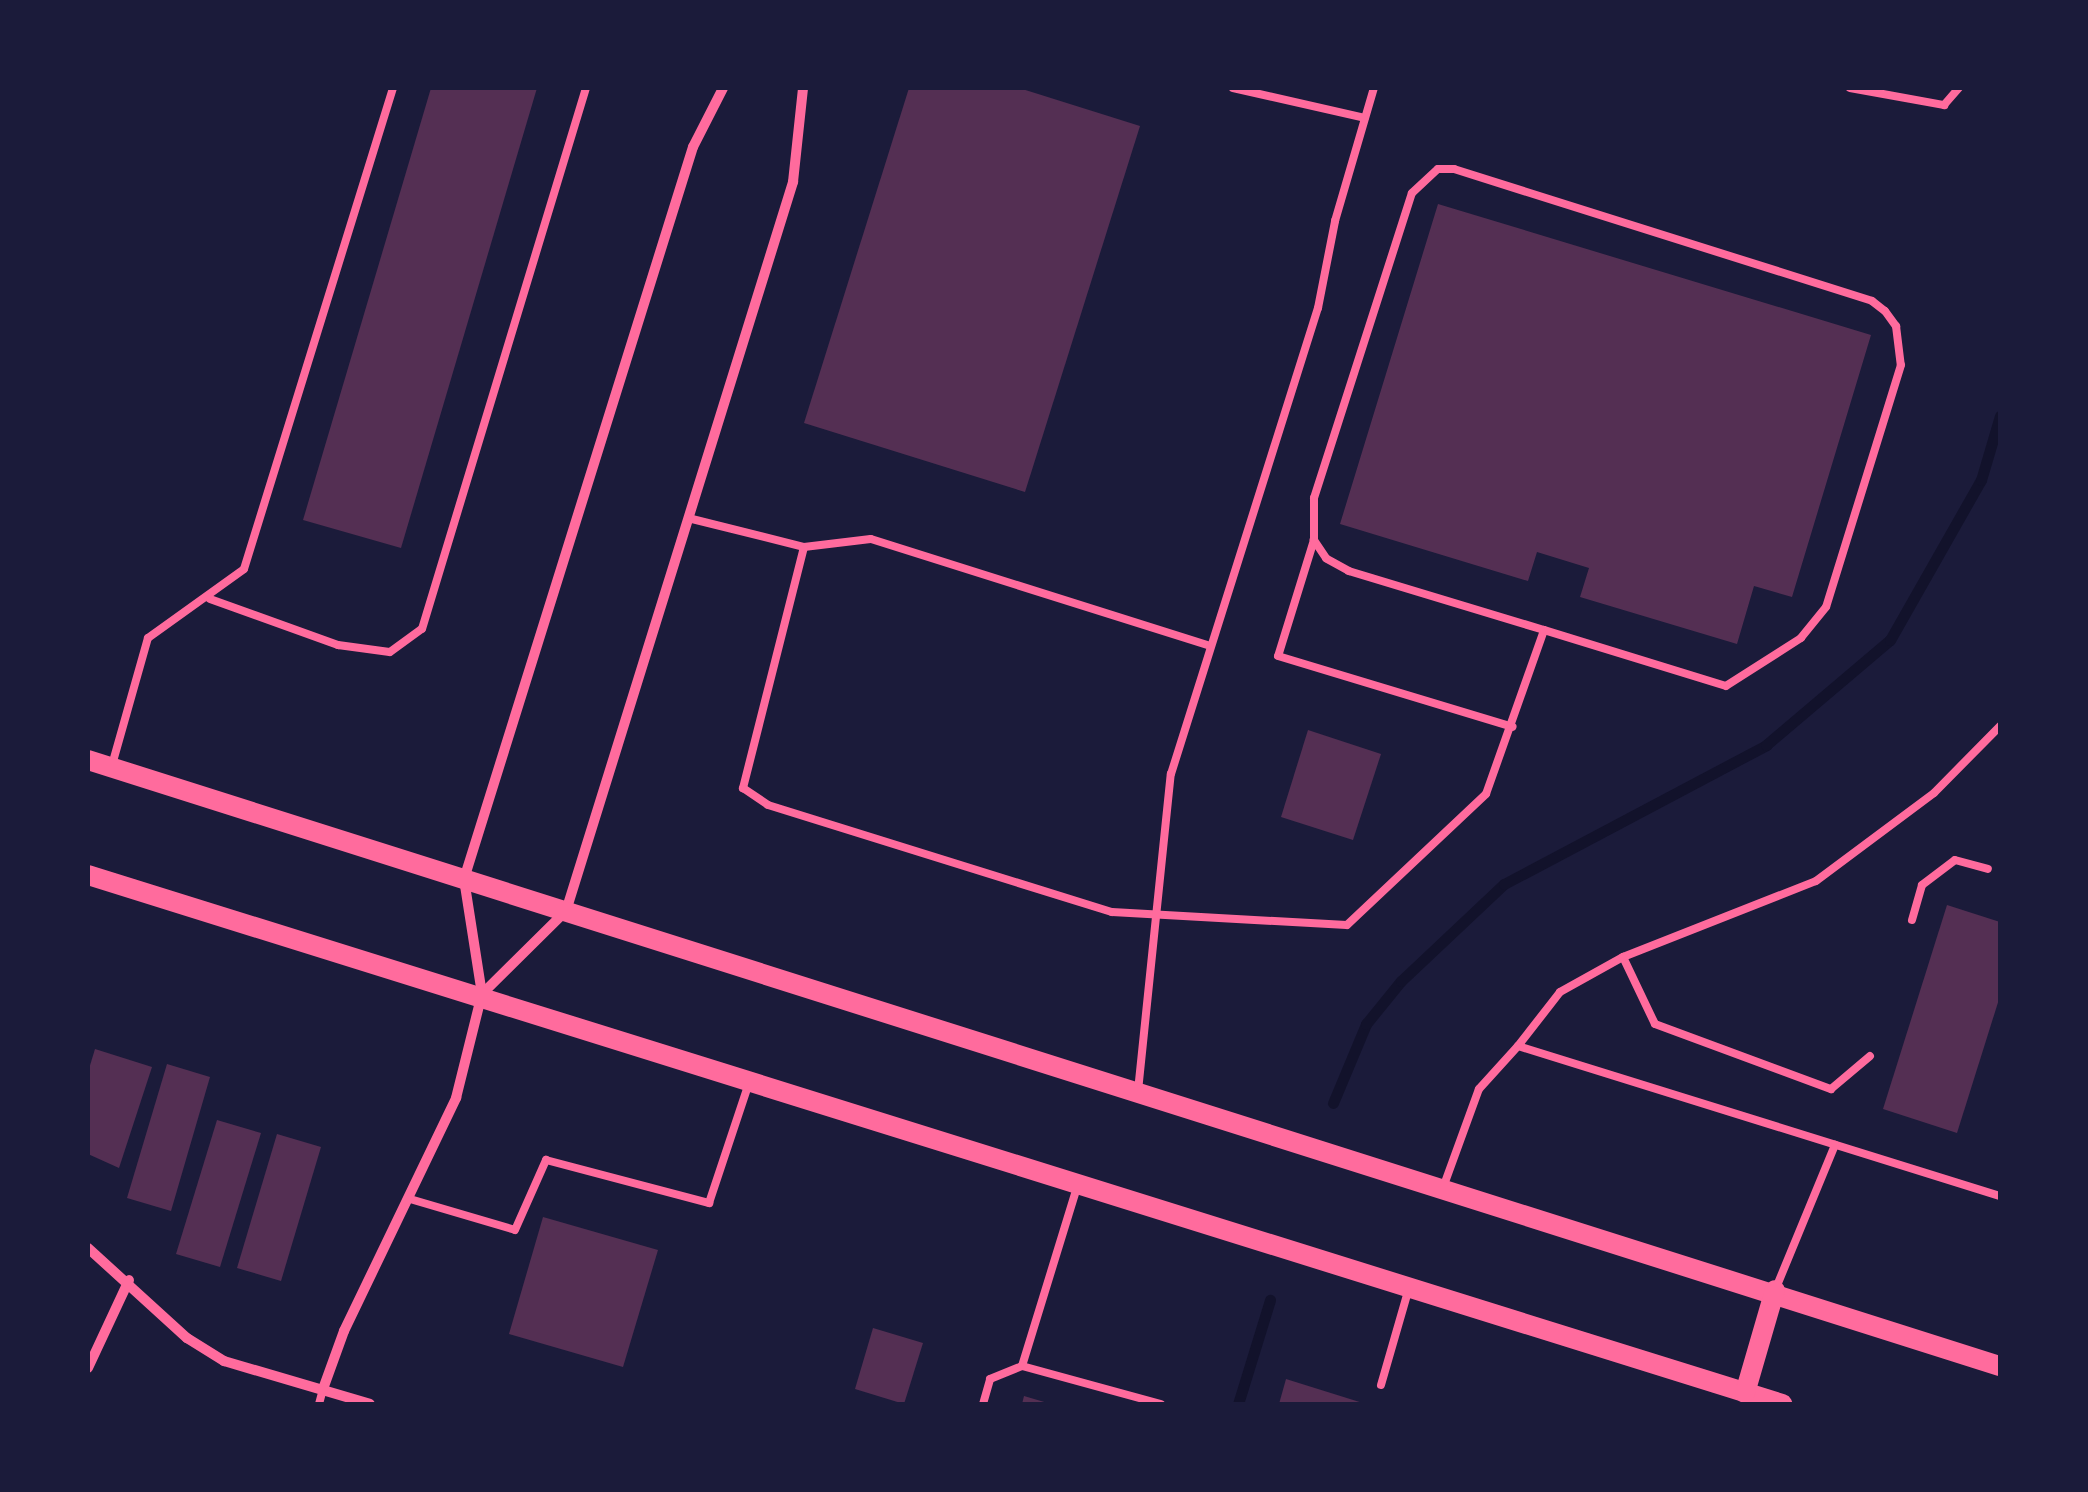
<!DOCTYPE html>
<html>
<head>
<meta charset="utf-8">
<style>
	body { margin:0 }
	#map { position:relative; width:2088px; height:1492px; overflow:hidden; background:#1b1b3a; font-family:"Roboto Condensed",sans-serif }
	div>[style] { position:absolute }
	.stream>* { height:11px; margin:-5.5px; padding:0 5.5px; transform-origin:5.5px; border-radius:5.5px; background:#12122b }
	.building>* { inset:0; background:#542f53 }
	.service>* { height:8px; margin:-4px; padding:0 4px; transform-origin:4px; border-radius:4px; background:#ff6b9d }
	.minor>* { height:10px; margin:-5px; padding:0 5px; transform-origin:5px; border-radius:5px; background:#ff6b9d }
	.secondary>* { height:20px; margin:-10px; padding:0 10px; transform-origin:10px; border-radius:10px; background:#ff6b9d }
	span { translate:-50% -50%; white-space:nowrap; text-align:center; line-height:1.15; -webkit-text-stroke:10px #1b1b3a; paint-order:stroke }
	.frame { position:absolute; inset:0; border:90px solid #1b1b3a; pointer-events:none }
</style>
</head>
<body>
<div id="map">
	<div class="stream">
		<i style="left:1333px;top:1103px;width:86px;rotate:-67.3deg"></i>
		<i style="left:1366px;top:1024px;width:55px;rotate:-50.9deg"></i>
		<i style="left:1401px;top:981px;width:141px;rotate:-43.3deg"></i>
		<i style="left:1504px;top:884px;width:297px;rotate:-27.9deg"></i>
		<i style="left:1766px;top:745px;width:162px;rotate:-40.3deg"></i>
		<i style="left:1890px;top:640px;width:184px;rotate:-60.4deg"></i>
		<i style="left:1981px;top:480px;width:67px;rotate:-73.5deg"></i>
		<i style="left:1238px;top:1404px;width:109px;rotate:-72.9deg"></i>
	</div>
	<div class="building">
		<i style="clip-path:polygon(431px 88px,537px 88px,401px 548px,303px 520px)"></i>
		<i style="clip-path:polygon(909px 88px,1019px 88px,1140px 126px,1025px 492px,804px 423px)"></i>
		<i style="clip-path:polygon(1438px 204px,1871px 335px,1792px 597px,1754px 586px,1737px 644px,1580px 597px,1589px 568px,1537px 552px,1528px 581px,1340px 524px)"></i>
		<i style="clip-path:polygon(1308px 730px,1381px 754px,1353px 840px,1281px 817px)"></i>
		<i style="clip-path:polygon(1947px 905px,2000px 922px,2000px 996px,1957px 1133px,1883px 1109px)"></i>
		<i style="clip-path:polygon(95px 1049px,152px 1067px,119px 1168px,88px 1154px,88px 1072px)"></i>
		<i style="clip-path:polygon(167px 1064px,210px 1077px,171px 1211px,127px 1198px)"></i>
		<i style="clip-path:polygon(217px 1120px,261px 1133px,220px 1267px,176px 1254px)"></i>
		<i style="clip-path:polygon(277px 1134px,321px 1147px,281px 1281px,237px 1268px)"></i>
		<i style="clip-path:polygon(543px 1217px,658px 1250px,623px 1367px,509px 1334px)"></i>
		<i style="clip-path:polygon(873px 1328px,923px 1343px,904px 1404px,855px 1389px)"></i>
		<i style="clip-path:polygon(1286px 1379px,1366px 1404px,1279px 1404px)"></i>
		<i style="clip-path:polygon(1024px 1396px,1051px 1404px,1022px 1404px)"></i>
	</div>
	<div class="service">
		<i style="left:1233px;top:88px;width:135px;rotate:12.8deg"></i>
		<i style="left:1850px;top:88px;width:96px;rotate:10.3deg"></i>
		<i style="left:1944px;top:105px;width:23px;rotate:-49deg"></i>
		<i style="left:688px;top:518px;width:120px;rotate:14deg"></i>
		<i style="left:804px;top:547px;width:67px;rotate:-6.8deg"></i>
		<i style="left:871px;top:539px;width:356px;rotate:17.5deg"></i>
		<i style="left:1314px;top:540px;width:121px;rotate:107.2deg"></i>
		<i style="left:1278px;top:656px;width:245px;rotate:16.8deg"></i>
		<i style="left:804px;top:547px;width:249px;rotate:104.2deg"></i>
		<i style="left:743px;top:788px;width:30px;rotate:34deg"></i>
		<i style="left:768px;top:805px;width:360px;rotate:17.3deg"></i>
		<i style="left:1112px;top:912px;width:235px;rotate:3.2deg"></i>
		<i style="left:1347px;top:925px;width:191px;rotate:-43.3deg"></i>
		<i style="left:1486px;top:794px;width:174px;rotate:-70.5deg"></i>
		<i style="left:1544px;top:630px;width:204px;rotate:-163.2deg"></i>
		<i style="left:1349px;top:571px;width:26px;rotate:-151deg"></i>
		<i style="left:1326px;top:558px;width:22px;rotate:-124deg"></i>
		<i style="left:1314px;top:540px;width:42px;rotate:-90deg"></i>
		<i style="left:1314px;top:498px;width:320px;rotate:-72.2deg"></i>
		<i style="left:1412px;top:193px;width:35px;rotate:-43deg"></i>
		<i style="left:1438px;top:169px;width:16px"></i>
		<i style="left:1454px;top:169px;width:438px;rotate:17.5deg"></i>
		<i style="left:1872px;top:301px;width:16px;rotate:38deg"></i>
		<i style="left:1885px;top:311px;width:19px;rotate:54deg"></i>
		<i style="left:1896px;top:326px;width:39px;rotate:83deg"></i>
		<i style="left:1901px;top:365px;width:253px;rotate:107.2deg"></i>
		<i style="left:1826px;top:607px;width:40px;rotate:129deg"></i>
		<i style="left:1801px;top:638px;width:89px;rotate:147.4deg"></i>
		<i style="left:1726px;top:686px;width:190px;rotate:-162.9deg"></i>
		<i style="left:210px;top:599px;width:136px;rotate:19.8deg"></i>
		<i style="left:338px;top:645px;width:52px;rotate:7.7deg"></i>
		<i style="left:390px;top:652px;width:39px;rotate:-36deg"></i>
		<i style="left:422px;top:629px;width:565px;rotate:-73.14deg"></i>
		<i style="left:112px;top:765px;width:132px;rotate:-74.2deg"></i>
		<i style="left:148px;top:638px;width:118px;rotate:-35.7deg"></i>
		<i style="left:244px;top:569px;width:504px;rotate:-72.79deg"></i>
		<i style="left:1912px;top:920px;width:36px;rotate:-74deg"></i>
		<i style="left:1922px;top:885px;width:41px;rotate:-37.1deg"></i>
		<i style="left:1955px;top:860px;width:34px;rotate:15deg"></i>
		<i style="left:1623px;top:957px;width:74px;rotate:64.5deg"></i>
		<i style="left:1655px;top:1024px;width:188px;rotate:20.3deg"></i>
		<i style="left:1831px;top:1089px;width:51px;rotate:-40.2deg"></i>
		<i style="left:1518px;top:1046px;width:68px;rotate:-52.1deg"></i>
		<i style="left:1560px;top:992px;width:72px;rotate:-29.1deg"></i>
		<i style="left:1623px;top:957px;width:207px;rotate:-21.5deg"></i>
		<i style="left:1816px;top:881px;width:147px;rotate:-36.7deg"></i>
		<i style="left:1934px;top:793px;width:94px;rotate:-45.4deg"></i>
		<i style="left:1138px;top:1091px;width:319px;rotate:-84.1deg"></i>
		<i style="left:1171px;top:774px;width:489px;rotate:-72.5deg"></i>
		<i style="left:1318px;top:308px;width:89px;rotate:-78.9deg"></i>
		<i style="left:1335px;top:221px;width:139px;rotate:-73.7deg"></i>
		<i style="left:1444px;top:1185px;width:102px;rotate:-70deg"></i>
		<i style="left:1479px;top:1089px;width:58px;rotate:-47.8deg"></i>
		<i style="left:1518px;top:1046px;width:505px;rotate:17.29deg"></i>
		<i style="left:410px;top:1199px;width:109px;rotate:16.4deg"></i>
		<i style="left:515px;top:1230px;width:77px;rotate:-66.1deg"></i>
		<i style="left:546px;top:1160px;width:169px;rotate:14.8deg"></i>
		<i style="left:709px;top:1203px;width:126px;rotate:-71.6deg"></i>
		<i style="left:1776px;top:1288px;width:155px;rotate:-67.6deg"></i>
		<i style="left:1022px;top:1366px;width:187px;rotate:-72.9deg"></i>
		<i style="left:1381px;top:1385px;width:101px;rotate:-73.9deg"></i>
		<i style="left:319px;top:1404px;width:16px;rotate:-75deg"></i>
		<i style="left:983px;top:1404px;width:26px;rotate:-74deg"></i>
		<i style="left:990px;top:1379px;width:35px;rotate:-22deg"></i>
		<i style="left:1022px;top:1366px;width:144px;rotate:15.3deg"></i>
	</div>
	<div class="minor">
		<i style="left:482px;top:994px;width:118px;rotate:-44.7deg"></i>
		<i style="left:566px;top:911px;width:764px;rotate:-72.7deg"></i>
		<i style="left:793px;top:182px;width:95px;rotate:-83.9deg"></i>
		<i style="left:88px;top:1248px;width:134px;rotate:42.3deg"></i>
		<i style="left:187px;top:1338px;width:44px;rotate:31.9deg"></i>
		<i style="left:224px;top:1361px;width:152px;rotate:16.4deg"></i>
		<i style="left:88px;top:1368px;width:97px;rotate:-65deg"></i>
		<i style="left:323px;top:1389px;width:62px;rotate:-70.1deg"></i>
		<i style="left:344px;top:1331px;width:259px;rotate:-64.3deg"></i>
		<i style="left:456px;top:1098px;width:107px;rotate:-76deg"></i>
		<i style="left:482px;top:994px;width:116px;rotate:-98.9deg"></i>
		<i style="left:464px;top:879px;width:767px;rotate:-72.63deg"></i>
		<i style="left:693px;top:147px;width:66px;rotate:-63deg"></i>
	</div>
	<div class="secondary">
		<i style="left:88px;top:760px;width:2006px;rotate:17.59deg"></i>
		<i style="left:88px;top:875px;width:1775px;rotate:17.34deg"></i>
		<i style="left:1745px;top:1393px;width:107px;rotate:-73.8deg"></i>
	</div>
	<div class="frame"></div>
</div>
</body>
</html>
